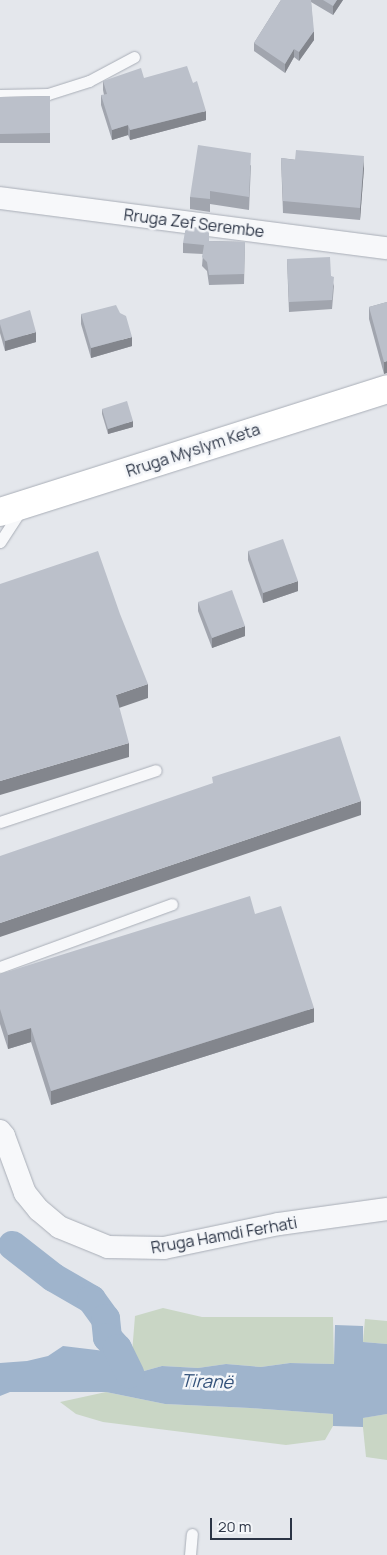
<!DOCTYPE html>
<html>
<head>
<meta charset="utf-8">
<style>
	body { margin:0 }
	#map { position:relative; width:387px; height:1555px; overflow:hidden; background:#e4e7ec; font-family:Manrope,sans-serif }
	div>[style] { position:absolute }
	.green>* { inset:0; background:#c9d6c5 }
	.water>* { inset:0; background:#9fb4cc }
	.canal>* { height:29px; margin:-14.5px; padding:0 14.5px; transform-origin:14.5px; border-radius:14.5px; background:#9fb4cc }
	.roads { filter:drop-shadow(0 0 1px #a9aeb7) drop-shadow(0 0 1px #a9aeb7) }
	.lane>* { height:11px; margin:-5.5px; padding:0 5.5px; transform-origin:5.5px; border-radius:5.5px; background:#f7f8fa }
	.street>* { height:22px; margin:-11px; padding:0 11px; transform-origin:11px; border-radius:11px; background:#f7f8fa }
	.primary>* { height:28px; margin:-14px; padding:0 14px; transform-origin:14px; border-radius:14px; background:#fff }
	.wall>* { inset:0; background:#a1a5ae }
	.shaded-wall>* { inset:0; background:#83868d }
	.building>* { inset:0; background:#bbc0ca }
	span { translate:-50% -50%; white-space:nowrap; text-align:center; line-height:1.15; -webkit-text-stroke:5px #f4f6f9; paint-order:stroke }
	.street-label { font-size:16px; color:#2b3445 }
	.water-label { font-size:18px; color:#34527a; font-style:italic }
	.scale { position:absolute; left:210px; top:1518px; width:82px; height:22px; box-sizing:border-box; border:2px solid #2b3445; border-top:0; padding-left:6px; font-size:15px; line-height:18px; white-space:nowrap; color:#2b3445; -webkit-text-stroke:4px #f4f6f9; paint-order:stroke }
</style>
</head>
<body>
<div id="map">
	<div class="green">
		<i style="clip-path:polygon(163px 1308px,202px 1317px,333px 1317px,334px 1364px,290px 1363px,261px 1367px,226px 1364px,198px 1368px,162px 1366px,144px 1371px,131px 1365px,135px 1316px)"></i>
		<i style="clip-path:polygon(365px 1319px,387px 1321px,387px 1344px,363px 1342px)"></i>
		<i style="clip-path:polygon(106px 1392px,165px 1404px,250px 1408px,334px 1414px,333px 1426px,325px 1440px,286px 1445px,103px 1422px,76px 1414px,60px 1402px)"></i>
		<i style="clip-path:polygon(387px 1414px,387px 1460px,366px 1457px,362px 1418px)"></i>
	</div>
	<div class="water">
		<i style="clip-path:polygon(335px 1325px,363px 1326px,363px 1342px,387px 1344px,387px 1414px,363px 1418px,363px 1427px,333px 1426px,333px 1414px,250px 1408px,165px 1404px,106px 1392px,10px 1392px,0 1396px,0 1363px,27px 1361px,48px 1356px,63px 1346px,130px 1354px,131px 1365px,144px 1371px,162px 1366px,198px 1368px,226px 1364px,261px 1367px,290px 1363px,334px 1364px)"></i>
	</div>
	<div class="canal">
		<i style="left:12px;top:1245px;width:52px;rotate:38deg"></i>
		<i style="left:53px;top:1277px;width:44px;rotate:30.1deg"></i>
		<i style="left:91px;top:1299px;width:24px;rotate:54deg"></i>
		<i style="left:105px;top:1318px;width:19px;rotate:84deg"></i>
		<i style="left:107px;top:1337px;width:15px;rotate:48deg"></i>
		<i style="left:117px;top:1348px;width:28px;rotate:64deg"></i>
	</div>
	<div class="roads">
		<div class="lane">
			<i style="left:0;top:95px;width:48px;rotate:-1.2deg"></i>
			<i style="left:48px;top:94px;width:43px;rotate:-17.6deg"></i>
			<i style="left:89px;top:81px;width:51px;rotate:-28.1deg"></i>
			<i style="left:0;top:542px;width:38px;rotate:-57deg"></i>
			<i style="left:0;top:822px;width:164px;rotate:-18.4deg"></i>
			<i style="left:0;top:967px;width:183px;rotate:-20.1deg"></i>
			<i style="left:190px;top:1555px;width:21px;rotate:-85deg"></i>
		</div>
		<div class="street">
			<i style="left:0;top:198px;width:390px;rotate:7.4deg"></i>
			<i style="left:0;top:1131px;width:6px;rotate:51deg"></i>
			<i style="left:4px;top:1136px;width:61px;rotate:69.8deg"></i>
			<i style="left:25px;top:1193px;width:22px;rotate:51deg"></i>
			<i style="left:39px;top:1210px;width:26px;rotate:40deg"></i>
			<i style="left:59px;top:1227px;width:53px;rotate:22.2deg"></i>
			<i style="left:108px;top:1247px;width:56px;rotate:1deg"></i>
			<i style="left:164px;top:1248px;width:117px;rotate:-11.8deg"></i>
			<i style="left:279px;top:1224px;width:109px;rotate:-7.9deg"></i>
		</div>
		<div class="primary">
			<i style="left:0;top:512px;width:406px;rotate:-17.6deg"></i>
		</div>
	</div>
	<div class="wall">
		<i style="clip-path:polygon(281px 0,343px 0,333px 15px,311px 2px,314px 40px,299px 61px,294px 57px,285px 73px,254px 51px,254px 43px)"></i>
		<i style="clip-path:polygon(144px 78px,193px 83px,206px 120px,130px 140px,128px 135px,112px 140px,101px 105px,101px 95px,104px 95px,103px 90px,103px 81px)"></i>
		<i style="clip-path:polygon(50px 96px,50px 143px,0 143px,0 97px)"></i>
		<i style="clip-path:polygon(281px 158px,364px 168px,360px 220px,283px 213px)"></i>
		<i style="clip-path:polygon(251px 165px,249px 210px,210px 204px,210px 212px,190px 209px,190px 197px)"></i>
		<i style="clip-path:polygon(209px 241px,245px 242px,244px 284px,209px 285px,207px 271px,202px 266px,203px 254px,183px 253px,183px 243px)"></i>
		<i style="clip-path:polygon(287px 259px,331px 276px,334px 286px,332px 309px,289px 312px)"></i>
		<i style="clip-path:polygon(387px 302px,384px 374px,369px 319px,369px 307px)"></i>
		<i style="clip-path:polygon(81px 314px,132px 346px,91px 358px,81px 324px)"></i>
		<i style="clip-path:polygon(0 320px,36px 342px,5px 351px,0 333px)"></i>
		<i style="clip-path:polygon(102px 409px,133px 427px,108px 434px,102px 414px)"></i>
		<i style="clip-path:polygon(248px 551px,298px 591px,263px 603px,248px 560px)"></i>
		<i style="clip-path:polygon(198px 602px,245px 636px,212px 648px,198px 611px)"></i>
		<i style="clip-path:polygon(255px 914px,314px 1022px,51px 1105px,31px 1042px,8px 1049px,0 1024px,0 974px)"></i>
	</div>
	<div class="shaded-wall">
		<i style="clip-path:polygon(337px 0,343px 0,333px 15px,333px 6px)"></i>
		<i style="clip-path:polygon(314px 31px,314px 40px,299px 61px,299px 52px)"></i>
		<i style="clip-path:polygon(294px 49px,294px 57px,285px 73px,285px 64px)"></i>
		<i style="clip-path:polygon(206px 111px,206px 120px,130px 140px,130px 130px)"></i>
		<i style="clip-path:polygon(128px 125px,128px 135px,112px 140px,112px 130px)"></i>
		<i style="clip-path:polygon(364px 156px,364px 168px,360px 220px,360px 208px)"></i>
		<i style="clip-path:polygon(36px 332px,36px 342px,5px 351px,5px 341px)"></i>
		<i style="clip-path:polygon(132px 337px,132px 346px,91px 358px,91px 348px)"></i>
		<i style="clip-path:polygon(387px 361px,387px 373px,384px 374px,384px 362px)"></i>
		<i style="clip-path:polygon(133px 421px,133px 427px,108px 434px,108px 429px)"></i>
		<i style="clip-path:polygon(298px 581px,298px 591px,263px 603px,263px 593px)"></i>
		<i style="clip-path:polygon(245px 626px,245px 636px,212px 648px,212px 638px)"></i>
		<i style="clip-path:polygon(148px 684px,148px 698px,116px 709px,116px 695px)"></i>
		<i style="clip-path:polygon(129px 743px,129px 757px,0 795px,0 781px)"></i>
		<i style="clip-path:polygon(361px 801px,361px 815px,0 937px,0 923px)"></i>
		<i style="clip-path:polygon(314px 1008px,314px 1022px,51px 1105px,51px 1091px)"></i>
		<i style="clip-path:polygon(31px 1028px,31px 1042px,8px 1049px,8px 1035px)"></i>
	</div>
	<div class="building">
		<i style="clip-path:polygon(281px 0,311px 0,314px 31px,299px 52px,294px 49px,285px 64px,254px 43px)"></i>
		<i style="clip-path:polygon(323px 0,337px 0,333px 6px)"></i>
		<i style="clip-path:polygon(187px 66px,193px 83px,197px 81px,206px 111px,130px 130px,128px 125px,112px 130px,101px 95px,107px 94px,103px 81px,141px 68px,144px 78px)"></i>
		<i style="clip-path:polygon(50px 96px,50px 133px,0 134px,0 97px)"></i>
		<i style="clip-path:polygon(198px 145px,251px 153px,249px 197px,210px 191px,210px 199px,190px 197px)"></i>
		<i style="clip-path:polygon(296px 150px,364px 156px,360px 208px,283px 201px,281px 158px,295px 160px)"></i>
		<i style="clip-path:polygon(186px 226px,209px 229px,209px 241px,245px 242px,244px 274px,209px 275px,207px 262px,202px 257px,204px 245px,183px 243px)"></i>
		<i style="clip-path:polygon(330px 257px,331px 276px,334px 277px,332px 300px,289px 302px,287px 259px)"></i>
		<i style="clip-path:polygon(387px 302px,387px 361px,384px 362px,369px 307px)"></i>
		<i style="clip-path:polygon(116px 305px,120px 313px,126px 316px,132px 337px,91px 348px,81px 314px)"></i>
		<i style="clip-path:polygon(30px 310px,36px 332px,5px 341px,0 324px,0 320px)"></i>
		<i style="clip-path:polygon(127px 401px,133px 421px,108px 429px,102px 409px)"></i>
		<i style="clip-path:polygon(283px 539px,298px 581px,263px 593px,248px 551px)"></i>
		<i style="clip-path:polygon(98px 551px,120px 614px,148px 684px,116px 695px,129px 743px,0 781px,0 584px)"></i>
		<i style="clip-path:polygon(232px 590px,245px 626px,212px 638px,198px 602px)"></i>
		<i style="clip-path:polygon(340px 736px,361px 801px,0 923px,0 856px,213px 783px,212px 777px)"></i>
		<i style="clip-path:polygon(250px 896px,255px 914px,281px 906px,314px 1008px,51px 1091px,31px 1028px,8px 1035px,0 1009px,0 974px)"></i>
	</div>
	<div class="street-label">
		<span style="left:194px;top:223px;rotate:7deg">Rruga Zef Serembe</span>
		<span style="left:193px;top:450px;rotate:-18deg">Rruga Myslym Keta</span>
		<span style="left:224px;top:1235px;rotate:-10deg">Rruga Hamdi Ferhati</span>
	</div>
	<div class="water-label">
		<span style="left:207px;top:1381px;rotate:2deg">Tiranë</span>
	</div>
	<div class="scale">20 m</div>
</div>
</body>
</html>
